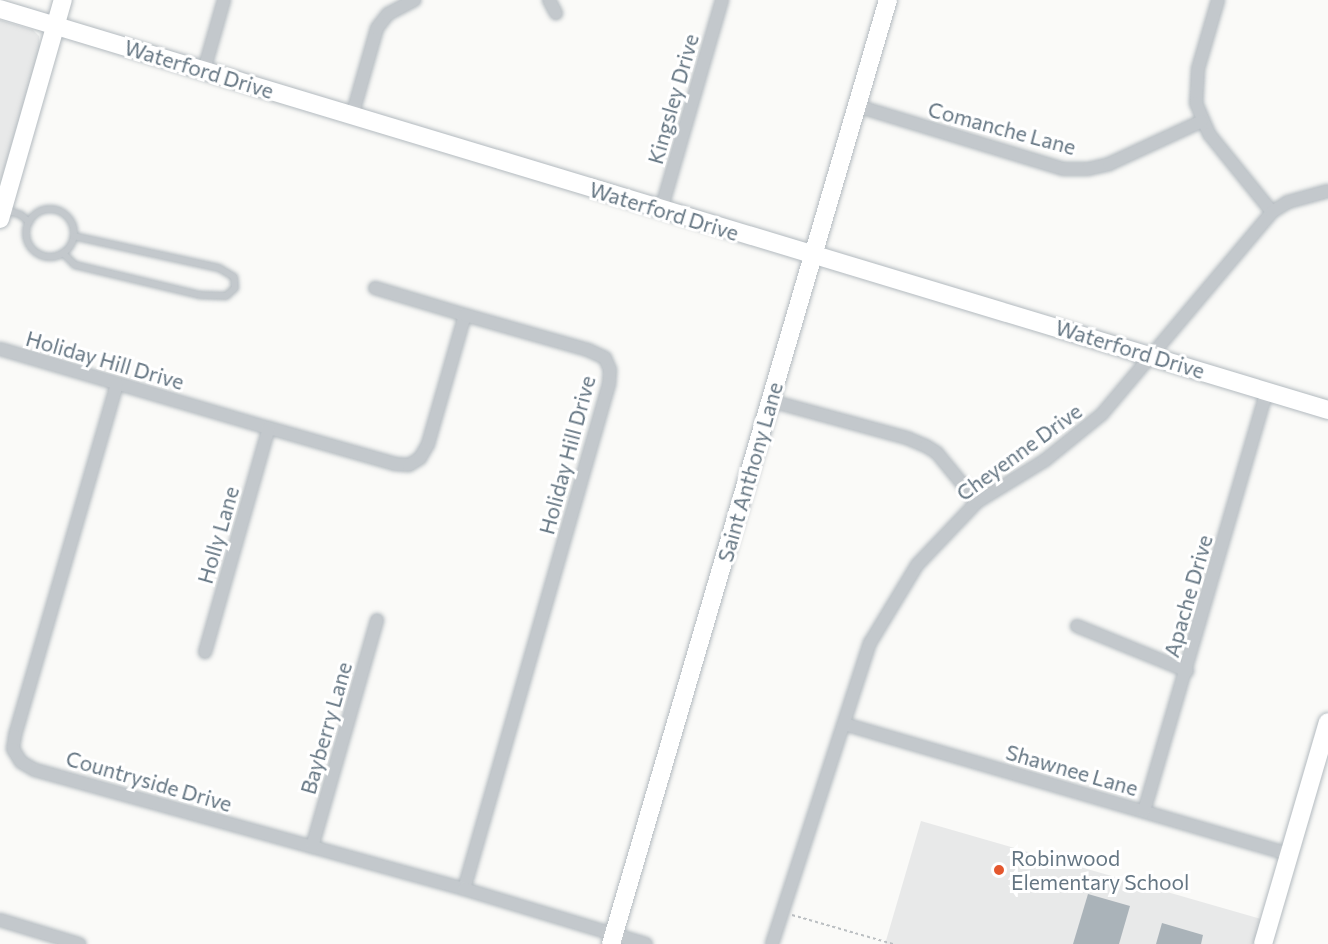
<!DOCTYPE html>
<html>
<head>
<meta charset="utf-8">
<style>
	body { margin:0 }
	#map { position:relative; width:1328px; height:944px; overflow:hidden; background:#fafaf8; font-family:Commissioner,sans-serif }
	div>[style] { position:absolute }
	.built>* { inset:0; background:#e8e9e9 }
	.building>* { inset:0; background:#aab3b9 }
	.path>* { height:2px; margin-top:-1px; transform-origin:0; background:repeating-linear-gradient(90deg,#bbbfc2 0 3px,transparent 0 6px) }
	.roads { filter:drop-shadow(0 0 2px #b3babf) drop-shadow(0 0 2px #b3babf) }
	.lane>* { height:6px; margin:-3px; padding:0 3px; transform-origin:3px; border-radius:3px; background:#c3c8cc }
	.lane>.ring { margin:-3px; padding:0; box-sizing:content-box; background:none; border:6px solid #c3c8cc; border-radius:50% }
	.street>* { height:12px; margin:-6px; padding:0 6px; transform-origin:6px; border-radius:6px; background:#c3c8cc }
	.secondary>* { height:18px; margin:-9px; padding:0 9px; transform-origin:9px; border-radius:9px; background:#fff }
	.dots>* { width:16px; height:16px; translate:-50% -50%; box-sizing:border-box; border:3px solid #fff; border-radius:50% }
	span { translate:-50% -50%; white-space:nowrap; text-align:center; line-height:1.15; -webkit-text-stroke:6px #fff; paint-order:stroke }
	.street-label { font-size:21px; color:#657683 }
	.poi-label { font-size:21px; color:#657683 }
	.left { translate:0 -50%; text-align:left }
</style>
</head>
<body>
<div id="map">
	<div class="built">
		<i style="clip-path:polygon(0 20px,33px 30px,39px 36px,40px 47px,0 184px)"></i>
		<i style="clip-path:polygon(921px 821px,1261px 919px,1254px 944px,885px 944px)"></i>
	</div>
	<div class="building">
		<i style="clip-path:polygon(1088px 894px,1130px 906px,1119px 944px,1073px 944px)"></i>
		<i style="clip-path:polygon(1162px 923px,1203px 935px,1201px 944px,1156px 944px)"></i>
	</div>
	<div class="path">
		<i style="left:792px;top:915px;width:105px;rotate:16deg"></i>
	</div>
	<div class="roads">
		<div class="lane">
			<i class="ring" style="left:26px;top:209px;width:42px;height:42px"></i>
			<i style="left:6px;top:210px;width:16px;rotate:18deg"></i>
			<i style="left:21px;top:215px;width:11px;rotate:41deg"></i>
			<i style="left:63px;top:253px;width:17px;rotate:45deg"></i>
			<i style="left:75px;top:265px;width:129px;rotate:13.5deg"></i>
			<i style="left:200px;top:295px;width:26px;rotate:2deg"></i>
			<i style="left:226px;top:296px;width:12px;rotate:-42deg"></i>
			<i style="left:235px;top:288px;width:11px;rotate:-95deg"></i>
			<i style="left:234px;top:277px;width:17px;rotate:-149deg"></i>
			<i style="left:219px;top:268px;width:148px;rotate:-167.6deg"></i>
		</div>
		<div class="street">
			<i style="left:549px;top:0;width:15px;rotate:62deg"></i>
			<i style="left:1218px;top:0;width:72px;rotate:106.2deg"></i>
			<i style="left:1198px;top:69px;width:34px;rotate:93deg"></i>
			<i style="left:1196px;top:103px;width:34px;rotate:67deg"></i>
			<i style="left:1209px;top:134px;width:100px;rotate:51.1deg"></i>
			<i style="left:204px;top:70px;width:73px;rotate:-74.1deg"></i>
			<i style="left:857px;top:106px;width:215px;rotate:17deg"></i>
			<i style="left:1063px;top:169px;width:25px"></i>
			<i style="left:1088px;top:169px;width:22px;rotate:-13deg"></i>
			<i style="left:1109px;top:164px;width:102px;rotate:-24.8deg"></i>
			<i style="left:352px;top:116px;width:91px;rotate:-74.1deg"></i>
			<i style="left:377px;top:28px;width:18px;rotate:-52deg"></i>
			<i style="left:388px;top:14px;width:30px;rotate:-28deg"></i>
			<i style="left:661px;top:210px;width:219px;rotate:-73.8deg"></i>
			<i style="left:375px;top:288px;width:94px;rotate:16.7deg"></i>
			<i style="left:0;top:349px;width:280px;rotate:16.4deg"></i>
			<i style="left:269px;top:428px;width:131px;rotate:15.9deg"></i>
			<i style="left:395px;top:464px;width:14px;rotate:4deg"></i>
			<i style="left:409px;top:465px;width:13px;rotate:-32deg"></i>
			<i style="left:420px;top:458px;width:16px;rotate:-60deg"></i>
			<i style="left:428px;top:444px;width:134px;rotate:-74deg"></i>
			<i style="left:465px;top:315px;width:128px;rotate:15.9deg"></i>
			<i style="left:588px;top:350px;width:19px;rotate:25deg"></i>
			<i style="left:605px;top:358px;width:13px;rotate:67deg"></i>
			<i style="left:610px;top:370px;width:14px;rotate:94deg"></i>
			<i style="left:609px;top:384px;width:525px;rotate:106.02deg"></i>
			<i style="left:117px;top:384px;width:366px;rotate:106.2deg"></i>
			<i style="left:15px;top:736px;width:13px;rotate:99deg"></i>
			<i style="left:13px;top:749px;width:15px;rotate:58deg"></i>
			<i style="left:21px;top:762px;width:16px;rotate:30deg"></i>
			<i style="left:35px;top:770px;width:445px;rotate:15.5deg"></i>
			<i style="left:464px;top:889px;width:190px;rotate:16.8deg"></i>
			<i style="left:771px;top:401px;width:141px;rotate:15.2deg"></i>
			<i style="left:907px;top:438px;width:21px;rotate:23deg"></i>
			<i style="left:926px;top:446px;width:13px;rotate:32deg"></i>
			<i style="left:937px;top:453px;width:63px;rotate:50.8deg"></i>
			<i style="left:1077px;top:626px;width:119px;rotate:22.2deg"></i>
			<i style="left:205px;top:652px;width:233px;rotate:-74.1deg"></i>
			<i style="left:844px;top:724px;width:463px;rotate:16.3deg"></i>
			<i style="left:1144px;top:811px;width:438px;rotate:-73.7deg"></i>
			<i style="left:312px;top:847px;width:236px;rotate:-74deg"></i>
			<i style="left:0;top:920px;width:83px;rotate:16.9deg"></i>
			<i style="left:772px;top:944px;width:317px;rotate:-72deg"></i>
			<i style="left:870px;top:643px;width:91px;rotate:-58.9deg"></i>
			<i style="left:917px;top:565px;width:87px;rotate:-46.4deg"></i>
			<i style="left:977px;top:502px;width:79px;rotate:-31.5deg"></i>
			<i style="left:1044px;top:461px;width:75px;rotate:-39deg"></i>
			<i style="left:1102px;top:414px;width:264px;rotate:-49.9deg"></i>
			<i style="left:1272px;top:212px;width:19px;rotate:-32deg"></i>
			<i style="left:1288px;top:202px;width:41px;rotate:-15.4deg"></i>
		</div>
		<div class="secondary">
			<i style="left:0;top:9px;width:1387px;rotate:16.8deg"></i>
			<i style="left:0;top:219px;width:228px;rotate:-74deg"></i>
			<i style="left:611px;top:944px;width:984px;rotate:-73.65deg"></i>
			<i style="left:1263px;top:944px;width:231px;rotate:-73.7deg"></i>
		</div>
	</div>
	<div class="dots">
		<i style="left:999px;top:870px;background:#e4572e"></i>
	</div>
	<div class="street-label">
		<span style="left:199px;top:69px;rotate:17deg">Waterford Drive</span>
		<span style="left:673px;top:99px;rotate:-74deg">Kingsley Drive</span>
		<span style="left:1002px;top:128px;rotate:15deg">Comanche Lane</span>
		<span style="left:664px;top:211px;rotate:17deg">Waterford Drive</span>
		<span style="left:1130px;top:349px;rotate:17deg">Waterford Drive</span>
		<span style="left:105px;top:360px;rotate:16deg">Holiday Hill Drive</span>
		<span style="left:1019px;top:452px;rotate:-36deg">Cheyenne Drive</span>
		<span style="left:567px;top:455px;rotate:-75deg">Holiday Hill Drive</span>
		<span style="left:750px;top:472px;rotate:-74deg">Saint Anthony Lane</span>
		<span style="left:218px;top:535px;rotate:-74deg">Holly Lane</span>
		<span style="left:1188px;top:596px;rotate:-74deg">Apache Drive</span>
		<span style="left:326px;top:728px;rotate:-74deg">Bayberry Lane</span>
		<span style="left:1072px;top:770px;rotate:16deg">Shawnee Lane</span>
		<span style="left:149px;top:781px;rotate:16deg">Countryside Drive</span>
	</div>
	<div class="poi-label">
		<span class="left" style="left:1011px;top:870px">Robinwood<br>Elementary School</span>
	</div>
</div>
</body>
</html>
